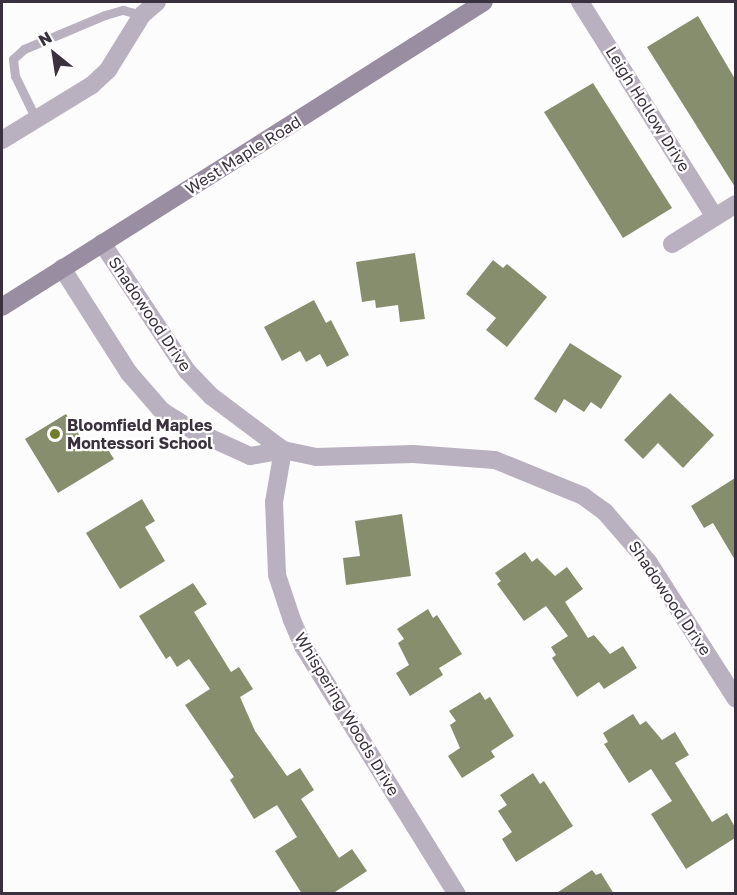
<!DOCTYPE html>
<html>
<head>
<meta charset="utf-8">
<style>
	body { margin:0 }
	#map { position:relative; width:737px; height:895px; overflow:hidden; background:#fcfcfc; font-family:"Golos Text",sans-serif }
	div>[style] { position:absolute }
	.building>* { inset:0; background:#878e6d }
	.lane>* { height:9px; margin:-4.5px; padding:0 4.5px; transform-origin:4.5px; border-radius:4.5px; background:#b9b1bf }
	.street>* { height:18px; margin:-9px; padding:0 9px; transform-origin:9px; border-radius:9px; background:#b9b1bf }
	.secondary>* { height:18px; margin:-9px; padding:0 9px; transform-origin:9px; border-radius:9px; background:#998da1 }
	.dots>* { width:16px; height:16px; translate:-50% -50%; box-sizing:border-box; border:3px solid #fff; border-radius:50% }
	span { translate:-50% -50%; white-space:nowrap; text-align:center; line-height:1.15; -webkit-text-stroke:4.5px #fff; paint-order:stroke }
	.street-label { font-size:16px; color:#39313e }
	.poi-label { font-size:16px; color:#39313e; font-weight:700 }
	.left { translate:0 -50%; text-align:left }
	.frame { position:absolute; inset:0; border:3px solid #39313e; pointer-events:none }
	.north { position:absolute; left:24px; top:24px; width:60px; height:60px; -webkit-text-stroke:4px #fff; paint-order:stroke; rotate:330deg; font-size:16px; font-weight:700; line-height:24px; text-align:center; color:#39313e }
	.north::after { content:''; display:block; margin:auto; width:21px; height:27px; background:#39313e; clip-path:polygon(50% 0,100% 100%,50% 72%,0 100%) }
</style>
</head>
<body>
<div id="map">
	<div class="building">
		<i style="clip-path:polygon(698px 16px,735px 79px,735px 187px,647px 47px)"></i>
		<i style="clip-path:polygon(593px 83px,672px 208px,623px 238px,544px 112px)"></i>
		<i style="clip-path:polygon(415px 253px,425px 319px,400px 322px,398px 305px,376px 308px,375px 300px,362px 302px,356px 262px)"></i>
		<i style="clip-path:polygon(493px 260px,503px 268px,507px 264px,547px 297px,507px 347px,486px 330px,496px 318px,466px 294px)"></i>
		<i style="clip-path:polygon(314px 300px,326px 323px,331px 320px,349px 355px,327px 367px,320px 354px,306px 362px,300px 351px,282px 361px,264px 327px)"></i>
		<i style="clip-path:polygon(570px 343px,622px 376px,601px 409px,591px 402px,584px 412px,564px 399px,556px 413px,534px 399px)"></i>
		<i style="clip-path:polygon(670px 393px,714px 435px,683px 468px,658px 443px,643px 459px,624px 440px)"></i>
		<i style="clip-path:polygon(66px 414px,87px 447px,101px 439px,114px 459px,58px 493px,25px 439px)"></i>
		<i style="clip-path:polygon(735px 478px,735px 560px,713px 523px,704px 528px,691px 506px)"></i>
		<i style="clip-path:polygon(142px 499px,155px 521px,145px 527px,165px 561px,120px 589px,86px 533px)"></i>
		<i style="clip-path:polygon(402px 514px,411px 576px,346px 585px,343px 558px,360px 556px,355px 521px)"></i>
		<i style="clip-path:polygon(525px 552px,532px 562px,537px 558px,555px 576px,567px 567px,583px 589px,565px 602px,588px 638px,594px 635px,610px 654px,623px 646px,637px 668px,604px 689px,599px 682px,577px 697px,552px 658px,556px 655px,551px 647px,568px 636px,546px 606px,524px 621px,497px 584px,501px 581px,495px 573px)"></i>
		<i style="clip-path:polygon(193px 583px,207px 604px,194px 612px,231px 672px,239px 667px,253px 689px,240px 697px,255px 731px,287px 776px,300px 768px,314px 790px,301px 799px,339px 858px,352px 849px,367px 871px,332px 894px,302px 894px,275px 851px,297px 837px,277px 805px,254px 819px,230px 780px,234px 777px,185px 705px,210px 689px,189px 659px,177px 667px,170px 656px,166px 659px,139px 616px)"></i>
		<i style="clip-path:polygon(428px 609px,433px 618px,437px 615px,462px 654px,439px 668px,443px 675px,410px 696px,396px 673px,409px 665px,398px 643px,404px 639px,397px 629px)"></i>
		<i style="clip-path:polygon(480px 692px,485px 700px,490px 697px,514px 736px,491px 751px,495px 757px,462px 778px,448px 756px,460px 748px,450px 725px,456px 721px,449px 711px)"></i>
		<i style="clip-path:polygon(633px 714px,640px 725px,646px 721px,662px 740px,675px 732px,689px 755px,675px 763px,712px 822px,727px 813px,735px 827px,735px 838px,686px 869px,651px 814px,672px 801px,651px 769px,629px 783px,604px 744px,608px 742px,603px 733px)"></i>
		<i style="clip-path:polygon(533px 773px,540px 784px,544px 781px,573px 826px,516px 862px,502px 839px,512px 832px,498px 811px,507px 805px,500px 795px)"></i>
		<i style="clip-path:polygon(592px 870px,596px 875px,601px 873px,614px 894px,555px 894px)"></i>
	</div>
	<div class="lane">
		<i style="left:36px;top:119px;width:48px;rotate:-116deg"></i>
		<i style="left:15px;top:76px;width:17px;rotate:-97deg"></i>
		<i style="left:13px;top:59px;width:15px;rotate:-42deg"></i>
		<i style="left:24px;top:49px;width:88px;rotate:-22.8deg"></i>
		<i style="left:105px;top:15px;width:19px;rotate:-16deg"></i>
		<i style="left:123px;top:10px;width:20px;rotate:15deg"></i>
	</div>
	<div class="street">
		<i style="left:580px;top:2px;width:254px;rotate:57.9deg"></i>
		<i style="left:2px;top:140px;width:105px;rotate:-31.4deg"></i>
		<i style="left:92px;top:85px;width:22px;rotate:-43deg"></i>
		<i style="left:108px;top:70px;width:65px;rotate:-58.3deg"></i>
		<i style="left:142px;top:15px;width:20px;rotate:-41deg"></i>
		<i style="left:102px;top:243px;width:154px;rotate:56.4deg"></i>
		<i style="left:187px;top:371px;width:35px;rotate:46deg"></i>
		<i style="left:211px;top:396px;width:90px;rotate:36.9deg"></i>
		<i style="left:672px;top:244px;width:75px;rotate:-32deg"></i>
		<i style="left:62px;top:268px;width:125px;rotate:57.5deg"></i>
		<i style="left:129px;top:373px;width:50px;rotate:49deg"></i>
		<i style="left:162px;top:411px;width:36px;rotate:32deg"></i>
		<i style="left:193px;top:430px;width:63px;rotate:24.5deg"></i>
		<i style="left:250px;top:456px;width:34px;rotate:-10deg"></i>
		<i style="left:283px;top:450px;width:34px;rotate:12deg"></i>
		<i style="left:316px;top:457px;width:97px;rotate:-1.8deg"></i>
		<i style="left:413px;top:454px;width:82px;rotate:4.2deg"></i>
		<i style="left:495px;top:460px;width:95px;rotate:22.2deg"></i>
		<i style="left:583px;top:496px;width:27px;rotate:36deg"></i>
		<i style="left:605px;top:512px;width:67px;rotate:49.2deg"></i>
		<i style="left:649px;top:563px;width:161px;rotate:57.4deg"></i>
		<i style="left:283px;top:450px;width:53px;rotate:99.8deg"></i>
		<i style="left:274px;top:502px;width:73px;rotate:87.6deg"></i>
		<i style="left:277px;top:575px;width:47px;rotate:71.6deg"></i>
		<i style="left:292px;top:620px;width:28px;rotate:67deg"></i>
		<i style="left:303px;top:646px;width:292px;rotate:58.2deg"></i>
	</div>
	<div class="secondary">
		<i style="left:2px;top:307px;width:570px;rotate:-32.32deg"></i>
	</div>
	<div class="dots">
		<i style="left:55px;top:434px;background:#727d2a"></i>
	</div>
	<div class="street-label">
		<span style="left:648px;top:109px;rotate:58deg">Leigh Hollow Drive</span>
		<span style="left:243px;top:155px;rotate:-32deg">West Maple Road</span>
		<span style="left:150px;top:314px;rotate:56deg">Shadowood Drive</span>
		<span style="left:670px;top:598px;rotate:56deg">Shadowood Drive</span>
		<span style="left:347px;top:714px;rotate:59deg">Whispering Woods Drive</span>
	</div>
	<div class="poi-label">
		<span class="left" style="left:67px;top:434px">Bloomfield Maples<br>Montessori School</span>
	</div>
	<div class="frame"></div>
	<div class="north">N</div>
</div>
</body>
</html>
